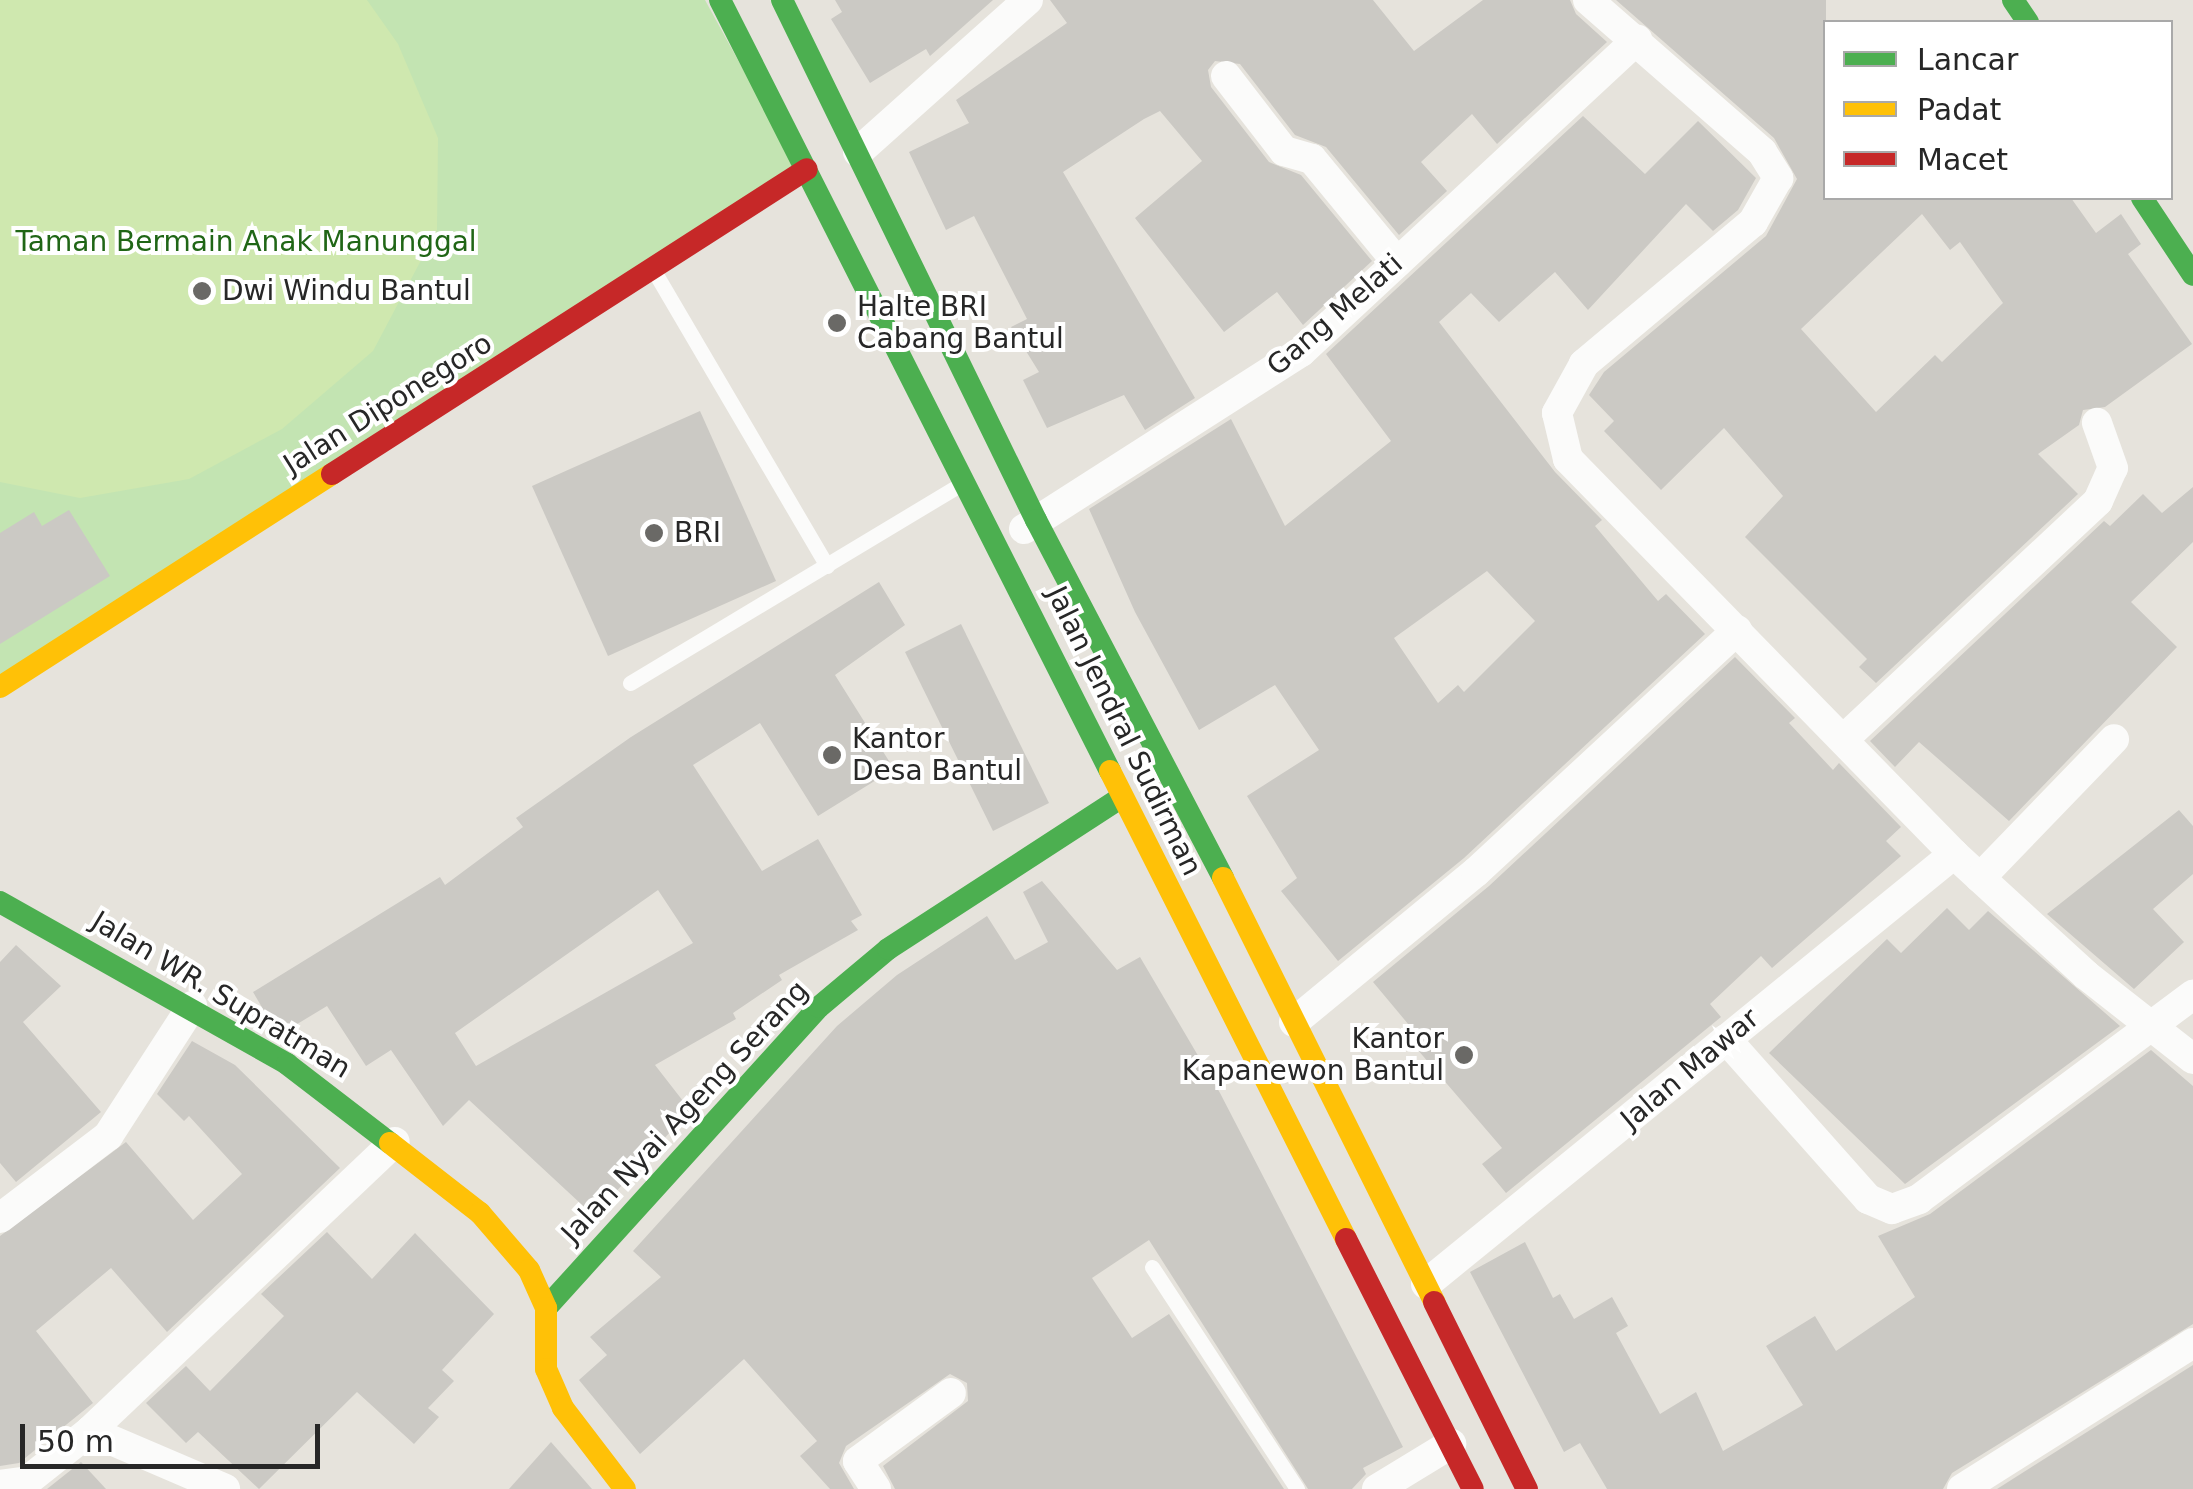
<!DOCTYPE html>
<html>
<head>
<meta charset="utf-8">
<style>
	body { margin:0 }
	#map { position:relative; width:2193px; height:1489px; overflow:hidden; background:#e6e3dc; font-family:"DejaVu Sans",sans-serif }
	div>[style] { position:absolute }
	.green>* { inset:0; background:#c3e4b2 }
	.pitch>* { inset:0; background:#cfe8af }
	.building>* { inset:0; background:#cbc9c4 }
	.lane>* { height:15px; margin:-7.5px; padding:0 7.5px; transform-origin:7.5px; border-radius:7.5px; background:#fbfbfa }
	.street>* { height:30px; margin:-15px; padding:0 15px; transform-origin:15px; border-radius:15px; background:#fbfbfa }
	.fast>* { height:22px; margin:-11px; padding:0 11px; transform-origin:11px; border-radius:11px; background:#4caf50 }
	.slow>* { height:22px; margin:-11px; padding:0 11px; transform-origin:11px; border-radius:11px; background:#ffc107 }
	.jam>* { height:22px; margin:-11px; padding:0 11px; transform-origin:11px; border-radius:11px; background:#c62828 }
	.dots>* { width:28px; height:28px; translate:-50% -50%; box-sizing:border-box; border:5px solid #fff; border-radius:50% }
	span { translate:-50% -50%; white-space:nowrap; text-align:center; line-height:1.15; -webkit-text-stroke:8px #fff; paint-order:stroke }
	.park-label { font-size:28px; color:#206616 }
	.poi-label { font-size:28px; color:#272727 }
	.left { translate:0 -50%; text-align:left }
	.right { translate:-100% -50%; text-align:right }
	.street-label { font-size:28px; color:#272727 }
	.legend { position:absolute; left:1823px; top:20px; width:350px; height:180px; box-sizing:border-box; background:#fff; border:2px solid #a9a9a9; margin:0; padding:12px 18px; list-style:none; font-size:30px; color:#272727 }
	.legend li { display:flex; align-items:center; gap:20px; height:50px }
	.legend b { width:50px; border:2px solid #a9a9a9 }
	.scale { position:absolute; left:20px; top:1424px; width:300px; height:45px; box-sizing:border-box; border:5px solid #272727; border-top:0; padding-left:12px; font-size:30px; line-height:35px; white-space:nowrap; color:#272727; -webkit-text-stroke:8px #fff; paint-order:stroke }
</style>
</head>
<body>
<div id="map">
	<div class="green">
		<i style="clip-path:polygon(0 0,705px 0,796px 166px,0 689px)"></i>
	</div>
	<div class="pitch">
		<i style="clip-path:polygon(0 0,367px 0,398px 44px,438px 138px,437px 230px,373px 351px,282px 429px,189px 479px,80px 498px,0 482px)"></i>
	</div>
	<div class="building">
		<i style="clip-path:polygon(835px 0,993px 0,930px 56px,926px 49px,870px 83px,831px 19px,842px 12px)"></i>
		<i style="clip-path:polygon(1050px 0,1373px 0,1414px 51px,1483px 0,1570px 0,1576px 14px,1607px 42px,1497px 144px,1472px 114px,1421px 162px,1447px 191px,1399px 235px,1326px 147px,1295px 135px,1240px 64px,1215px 61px,1208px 70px,1211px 87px,1269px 162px,1301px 175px,1372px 261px,1303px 325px,1277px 292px,1224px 332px,1135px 218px,1202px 161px,1160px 111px,1144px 119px,1063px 172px,1195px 398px,1145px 430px,1124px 395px,1047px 428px,1023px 380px,1039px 372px,1011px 327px,1027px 319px,974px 216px,946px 230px,909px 152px,969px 123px,956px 100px,1067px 23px)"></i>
		<i style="clip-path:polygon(evenodd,1616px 0,1826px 0,1826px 198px,2071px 198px,2096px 233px,2121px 214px,2141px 244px,2128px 254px,2192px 344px,2105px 407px,2083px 410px,2079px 425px,2038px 454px,2078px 494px,1876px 683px,1859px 667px,1867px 659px,1745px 537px,1783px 496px,1724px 428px,1661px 490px,1604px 431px,1614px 421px,1589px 395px,1604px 372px,1766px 236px,1797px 179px,1774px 138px,1616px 0,1922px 214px,1950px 250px,1960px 242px,2003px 303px,1942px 362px,1935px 355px,1876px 412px,1801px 329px,1922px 214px)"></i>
		<i style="clip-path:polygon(evenodd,1583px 116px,1645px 174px,1698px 121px,1756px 178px,1738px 210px,1713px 231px,1686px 204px,1588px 310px,1555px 272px,1499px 322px,1471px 293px,1439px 322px,1555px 472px,1602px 520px,1595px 526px,1658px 601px,1666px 594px,1705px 634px,1464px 858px,1338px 961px,1281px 891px,1297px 878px,1247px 796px,1319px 750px,1275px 685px,1199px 730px,1135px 612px,1089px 509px,1231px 419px,1285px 526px,1391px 441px,1326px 354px,1583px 116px,1487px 571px,1535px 621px,1464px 692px,1458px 685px,1438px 703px,1394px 638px,1487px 571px)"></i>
		<i style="clip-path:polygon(700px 411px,776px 581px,608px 656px,532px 486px)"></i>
		<i style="clip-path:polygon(2193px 487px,2193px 542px,2131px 602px,2177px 647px,2009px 821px,1919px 742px,1895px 767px,1870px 741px,2104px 521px,2110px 526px,2143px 494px,2162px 513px)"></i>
		<i style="clip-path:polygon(69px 510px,110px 576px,0 644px,0 533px,34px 512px,42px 526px)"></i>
		<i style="clip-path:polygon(evenodd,879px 582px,905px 625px,835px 675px,894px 769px,818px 816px,760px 723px,693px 765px,762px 871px,818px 839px,862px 915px,851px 921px,858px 930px,779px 975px,782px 980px,733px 1013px,736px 1019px,655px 1065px,690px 1110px,594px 1216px,469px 1100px,443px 1126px,391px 1050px,366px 1066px,327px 1006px,284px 1032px,273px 1026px,253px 992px,440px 877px,445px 885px,523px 827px,516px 818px,631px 737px,879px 582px,658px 890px,693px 943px,476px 1066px,455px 1033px,658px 890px)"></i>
		<i style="clip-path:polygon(961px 624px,1049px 803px,993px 831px,905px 652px)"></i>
		<i style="clip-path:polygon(1735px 657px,1795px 718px,1789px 723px,1833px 770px,1839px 763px,1901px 827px,1886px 841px,1901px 856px,1772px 968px,1761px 956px,1710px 1004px,1721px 1017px,1506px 1193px,1482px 1164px,1502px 1148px,1417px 1049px,1424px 1043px,1373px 982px,1489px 886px)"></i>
		<i style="clip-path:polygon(2179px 810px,2193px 826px,2193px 874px,2153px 909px,2184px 942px,2134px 989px,2047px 914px)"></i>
		<i style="clip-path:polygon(1042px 881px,1117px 970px,1140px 957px,1220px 1093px,1403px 1447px,1363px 1468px,1366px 1474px,1352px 1489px,1308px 1489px,1149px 1240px,1092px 1278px,1132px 1338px,1169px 1314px,1284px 1489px,895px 1489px,883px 1466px,968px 1401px,967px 1383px,950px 1374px,846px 1446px,839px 1463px,854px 1489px,830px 1489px,800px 1456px,817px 1441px,744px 1359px,640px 1454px,579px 1380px,607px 1355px,590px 1337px,661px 1277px,633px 1251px,837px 1026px,897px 975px,987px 916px,1015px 960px,1048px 942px,1023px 892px)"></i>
		<i style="clip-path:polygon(1947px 908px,1969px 930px,1988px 911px,2120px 1026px,1905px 1184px,1769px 1053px,1887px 939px,1901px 953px)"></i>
		<i style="clip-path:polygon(16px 945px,61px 986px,23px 1022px,101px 1112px,16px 1182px,0 1163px,0 962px)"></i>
		<i style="clip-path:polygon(192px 1041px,235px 1065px,340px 1168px,167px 1332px,111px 1268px,36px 1331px,93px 1403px,19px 1463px,0 1466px,0 1236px,126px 1142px,193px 1220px,242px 1174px,189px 1116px,184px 1121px,157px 1094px)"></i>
		<i style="clip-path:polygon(2151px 1050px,2193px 1086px,2193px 1324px,1952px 1473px,1943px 1489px,1607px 1489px,1580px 1443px,1564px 1452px,1470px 1272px,1525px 1242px,1553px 1298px,1560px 1294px,1574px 1319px,1612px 1297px,1628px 1326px,1616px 1333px,1660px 1414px,1696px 1392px,1723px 1451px,1803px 1405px,1766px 1346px,1815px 1316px,1836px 1351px,1915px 1297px,1878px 1236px,1930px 1214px)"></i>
		<i style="clip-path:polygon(327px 1232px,372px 1279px,415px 1233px,494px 1314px,442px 1370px,454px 1381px,428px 1408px,439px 1417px,414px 1444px,357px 1392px,259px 1489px,198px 1432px,186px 1443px,146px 1403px,186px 1366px,210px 1391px,284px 1316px,261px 1294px)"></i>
		<i style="clip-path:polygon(2193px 1365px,2193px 1489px,1997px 1489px)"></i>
		<i style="clip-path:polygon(551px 1442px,592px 1489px,509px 1489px)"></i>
		<i style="clip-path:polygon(81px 1462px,106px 1489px,47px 1489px)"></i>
	</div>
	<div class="lane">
		<i style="left:654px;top:271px;width:342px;rotate:59.6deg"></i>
		<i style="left:630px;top:683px;width:385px;rotate:-31deg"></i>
		<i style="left:1152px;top:1267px;width:265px;rotate:56.8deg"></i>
	</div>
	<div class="street">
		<i style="left:1588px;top:0;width:231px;rotate:41.1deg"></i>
		<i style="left:1762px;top:152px;width:31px;rotate:58deg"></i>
		<i style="left:1778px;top:178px;width:51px;rotate:119.6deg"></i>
		<i style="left:1753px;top:222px;width:221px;rotate:140deg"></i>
		<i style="left:1584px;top:364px;width:56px;rotate:118.9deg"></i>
		<i style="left:1557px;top:413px;width:47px;rotate:76.6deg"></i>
		<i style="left:1568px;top:459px;width:552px;rotate:45.66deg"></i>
		<i style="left:1954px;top:854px;width:179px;rotate:42.5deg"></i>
		<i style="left:2086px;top:975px;width:136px;rotate:38.1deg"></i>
		<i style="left:1226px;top:76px;width:95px;rotate:52.3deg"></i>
		<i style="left:1284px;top:151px;width:29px;rotate:16deg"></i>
		<i style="left:1312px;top:159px;width:134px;rotate:50.5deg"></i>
		<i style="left:858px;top:152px;width:228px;rotate:-41.8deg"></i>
		<i style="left:1024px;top:529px;width:329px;rotate:-32.6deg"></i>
		<i style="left:1301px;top:352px;width:459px;rotate:-42.9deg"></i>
		<i style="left:1846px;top:737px;width:345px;rotate:-43.1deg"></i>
		<i style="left:2098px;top:501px;width:36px;rotate:-66deg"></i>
		<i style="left:2113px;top:468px;width:48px;rotate:-109.6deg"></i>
		<i style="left:1980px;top:878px;width:193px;rotate:-46deg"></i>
		<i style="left:1294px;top:1022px;width:236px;rotate:-39.5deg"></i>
		<i style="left:1476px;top:872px;width:356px;rotate:-42.8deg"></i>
		<i style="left:1726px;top:1039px;width:214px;rotate:48.4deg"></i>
		<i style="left:1868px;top:1199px;width:26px;rotate:23deg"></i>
		<i style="left:1892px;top:1209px;width:29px;rotate:-20deg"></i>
		<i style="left:1919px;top:1199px;width:342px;rotate:-36.7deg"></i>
		<i style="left:0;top:1218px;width:136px;rotate:-37.2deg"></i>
		<i style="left:108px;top:1136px;width:155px;rotate:-57.1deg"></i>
		<i style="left:1426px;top:1284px;width:681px;rotate:-39.16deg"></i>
		<i style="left:90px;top:1431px;width:147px;rotate:23.2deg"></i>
		<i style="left:0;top:1485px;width:27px;rotate:-8deg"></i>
		<i style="left:27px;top:1481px;width:80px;rotate:-38.4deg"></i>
		<i style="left:90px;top:1431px;width:420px;rotate:-43.5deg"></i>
		<i style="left:876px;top:1489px;width:33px;rotate:-123deg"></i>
		<i style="left:858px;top:1461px;width:115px;rotate:-36.2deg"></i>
		<i style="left:1377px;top:1489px;width:87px;rotate:-31.3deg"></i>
		<i style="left:1962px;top:1489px;width:273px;rotate:-32.3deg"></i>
	</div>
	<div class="fast">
		<i style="left:720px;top:0;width:864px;rotate:63.17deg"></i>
		<i style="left:782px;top:0;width:579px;rotate:63.97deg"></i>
		<i style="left:1036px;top:520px;width:404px;rotate:62.4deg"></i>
		<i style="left:2013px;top:0;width:27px;rotate:56deg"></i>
		<i style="left:2142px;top:198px;width:92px;rotate:56.5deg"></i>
		<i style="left:0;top:902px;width:330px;rotate:29.4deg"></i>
		<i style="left:287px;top:1064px;width:130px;rotate:37.5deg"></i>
		<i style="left:546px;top:1308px;width:406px;rotate:-47.8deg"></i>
		<i style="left:819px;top:1007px;width:90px;rotate:-40deg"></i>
		<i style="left:888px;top:949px;width:279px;rotate:-33deg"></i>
	</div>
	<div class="slow">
		<i style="left:0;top:687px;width:394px;rotate:-32.7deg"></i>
		<i style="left:1110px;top:771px;width:524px;rotate:63.24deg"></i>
		<i style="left:1223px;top:878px;width:474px;rotate:63.5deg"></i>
		<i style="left:390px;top:1143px;width:114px;rotate:37.9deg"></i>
		<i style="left:480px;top:1213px;width:75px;rotate:49.3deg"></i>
		<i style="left:529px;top:1270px;width:42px;rotate:65.9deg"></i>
		<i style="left:546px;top:1308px;width:61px;rotate:90deg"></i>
		<i style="left:546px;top:1369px;width:43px;rotate:66.4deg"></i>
		<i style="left:563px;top:1408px;width:102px;rotate:52.6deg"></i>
	</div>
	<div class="jam">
		<i style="left:332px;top:474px;width:564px;rotate:-32.7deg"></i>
		<i style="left:1346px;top:1239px;width:280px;rotate:63.1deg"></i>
		<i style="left:1434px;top:1302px;width:209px;rotate:63.6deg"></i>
	</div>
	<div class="dots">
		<i style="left:202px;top:291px;background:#6a6966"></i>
		<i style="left:837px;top:323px;background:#6a6966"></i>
		<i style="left:654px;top:533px;background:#6a6966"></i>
		<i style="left:832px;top:755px;background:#6a6966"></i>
		<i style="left:1464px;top:1055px;background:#6a6966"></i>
	</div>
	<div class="park-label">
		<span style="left:246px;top:242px">Taman Bermain Anak Manunggal</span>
	</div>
	<div class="poi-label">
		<span class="left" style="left:222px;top:291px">Dwi Windu Bantul</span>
		<span class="left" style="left:857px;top:323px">Halte BRI<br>Cabang Bantul</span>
		<span class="left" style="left:674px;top:533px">BRI</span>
		<span class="left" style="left:852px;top:755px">Kantor<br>Desa Bantul</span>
		<span class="right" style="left:1444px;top:1055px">Kantor<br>Kapanewon Bantul</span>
	</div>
	<div class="street-label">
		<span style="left:1335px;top:315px;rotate:-41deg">Gang Melati</span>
		<span style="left:388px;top:404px;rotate:-32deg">Jalan Diponegoro</span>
		<span style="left:1124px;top:731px;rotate:64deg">Jalan Jendral Sudirman</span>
		<span style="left:221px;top:995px;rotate:31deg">Jalan WR. Supratman</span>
		<span style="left:1690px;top:1069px;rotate:-40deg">Jalan Mawar</span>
		<span style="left:685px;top:1112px;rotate:-47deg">Jalan Nyai Ageng Serang</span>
	</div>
	<ul class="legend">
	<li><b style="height:12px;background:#4caf50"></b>Lancar</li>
	<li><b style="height:12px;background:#ffc107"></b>Padat</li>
	<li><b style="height:12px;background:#c62828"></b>Macet</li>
	</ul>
	<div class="scale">50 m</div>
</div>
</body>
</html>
